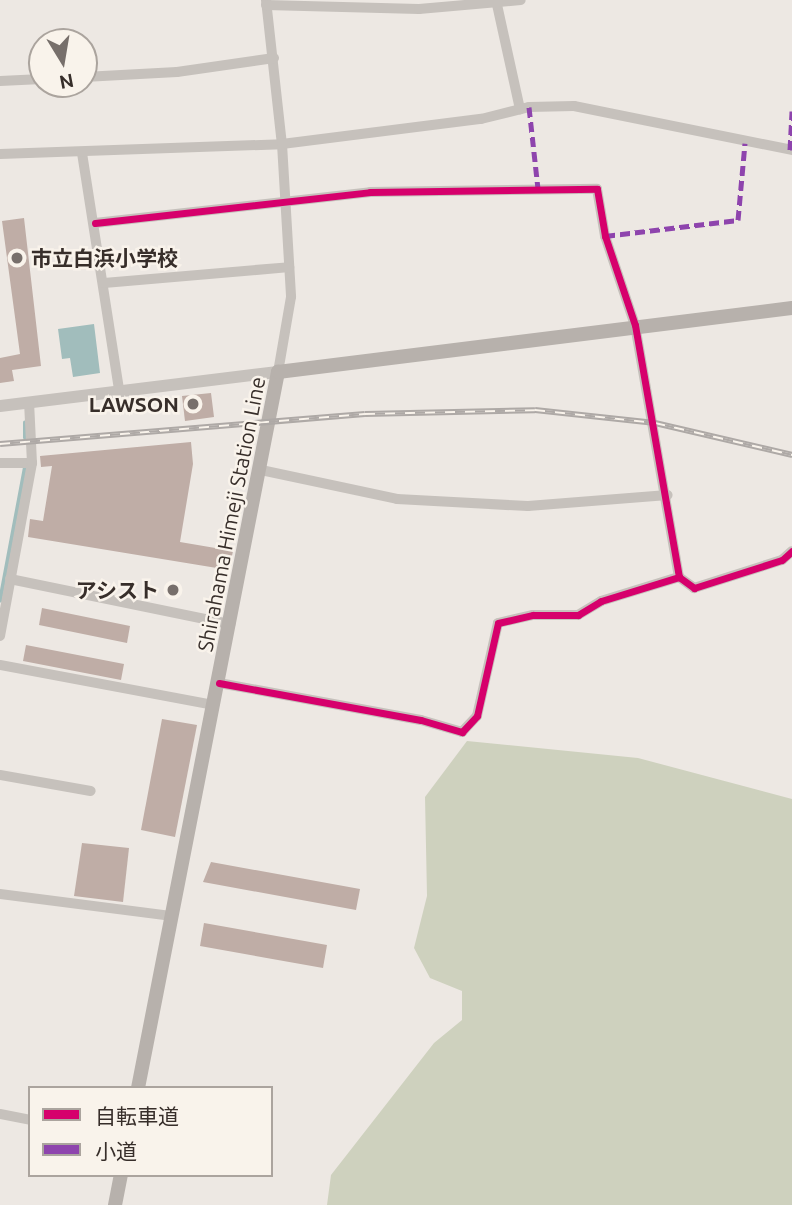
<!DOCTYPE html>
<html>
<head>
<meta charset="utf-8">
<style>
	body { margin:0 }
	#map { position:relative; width:792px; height:1205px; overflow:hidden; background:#ede8e3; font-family:Ubuntu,"Noto Sans JP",sans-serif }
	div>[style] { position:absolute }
	.green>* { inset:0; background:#ced1be }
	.water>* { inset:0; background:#a1bdbc }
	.stream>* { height:3.5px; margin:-1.75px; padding:0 1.75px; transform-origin:1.75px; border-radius:1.75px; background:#a1bdbc }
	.building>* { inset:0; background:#bfada6 }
	.minor>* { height:10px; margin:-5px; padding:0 5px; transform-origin:5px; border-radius:5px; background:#c6c1bc }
	.tertiary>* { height:12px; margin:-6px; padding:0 6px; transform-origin:6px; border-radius:6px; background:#c6c1bc }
	.secondary>* { height:14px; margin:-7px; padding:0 7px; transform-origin:7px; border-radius:7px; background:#b7b1ac }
	.rail>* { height:6px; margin-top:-3px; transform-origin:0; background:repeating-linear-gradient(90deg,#f9f3eb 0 10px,#aea9a6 0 20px); box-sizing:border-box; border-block:2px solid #aea9a6 }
	.quiet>* { height:5px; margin-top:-2.5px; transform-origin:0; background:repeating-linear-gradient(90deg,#8e44ad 0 10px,transparent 0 15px) }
	.cycleway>* { height:7px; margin:-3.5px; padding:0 3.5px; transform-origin:3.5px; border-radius:3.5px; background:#d6006c }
	.dots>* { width:19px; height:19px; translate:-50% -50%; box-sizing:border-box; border:4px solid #f9f3eb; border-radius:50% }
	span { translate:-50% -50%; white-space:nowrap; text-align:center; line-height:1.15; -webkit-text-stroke:5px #f9f3eb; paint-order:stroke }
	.poi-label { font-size:21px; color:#372e2a; font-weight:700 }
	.left { translate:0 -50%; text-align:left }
	.right { translate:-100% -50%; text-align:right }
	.street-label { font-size:21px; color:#372e2a }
	.legend { position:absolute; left:28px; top:1086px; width:245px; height:91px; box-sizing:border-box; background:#f9f3eb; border:2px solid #aba49e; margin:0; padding:9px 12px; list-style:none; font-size:21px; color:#372e2a }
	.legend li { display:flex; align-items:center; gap:14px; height:35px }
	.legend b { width:35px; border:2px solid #aba49e }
	.north { position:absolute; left:28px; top:28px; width:70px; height:70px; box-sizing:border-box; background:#f9f3eb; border:2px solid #aba49e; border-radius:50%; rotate:169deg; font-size:19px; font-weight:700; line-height:28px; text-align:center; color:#372e2a }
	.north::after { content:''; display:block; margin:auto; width:24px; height:32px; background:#776f6b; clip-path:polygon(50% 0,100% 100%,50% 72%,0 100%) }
</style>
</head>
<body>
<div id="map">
	<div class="green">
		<i style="clip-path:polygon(467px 741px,638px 758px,792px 799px,792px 1205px,327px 1205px,331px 1175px,434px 1043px,462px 1020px,462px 991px,430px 978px,414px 948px,427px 896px,425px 797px)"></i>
	</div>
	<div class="water">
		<i style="clip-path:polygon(94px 324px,100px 373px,73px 377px,70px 358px,62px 359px,58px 329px)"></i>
	</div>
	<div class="stream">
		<i style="left:25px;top:438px;width:15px;rotate:-90deg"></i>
		<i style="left:0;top:601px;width:136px;rotate:-79.4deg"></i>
	</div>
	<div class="building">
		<i style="clip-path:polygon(24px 218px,41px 366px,12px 370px,14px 381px,0 383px,0 358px,20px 354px,2px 221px)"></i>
		<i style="clip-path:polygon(211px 393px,214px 417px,185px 421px,182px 396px)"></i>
		<i style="clip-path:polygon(191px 442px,193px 464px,180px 542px,233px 551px,229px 570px,28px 537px,30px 519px,43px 521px,52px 466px,41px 467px,40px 456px)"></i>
		<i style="clip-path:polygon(42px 608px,130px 626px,127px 643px,39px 625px)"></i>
		<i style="clip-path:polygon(26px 645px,124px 664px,121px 680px,23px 661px)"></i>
		<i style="clip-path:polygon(162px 719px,197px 725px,175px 837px,141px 830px)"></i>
		<i style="clip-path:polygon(82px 843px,129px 848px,123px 902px,74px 896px)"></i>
		<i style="clip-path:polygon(211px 862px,360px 889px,356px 910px,203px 882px)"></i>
		<i style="clip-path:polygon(204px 923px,327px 945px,323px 968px,200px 946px)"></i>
	</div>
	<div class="minor">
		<i style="left:266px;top:0;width:145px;rotate:83.7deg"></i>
		<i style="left:282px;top:144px;width:153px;rotate:86.6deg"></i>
		<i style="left:291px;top:297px;width:76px;rotate:99.8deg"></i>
		<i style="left:496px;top:0;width:112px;rotate:77.6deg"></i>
		<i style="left:266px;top:5px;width:153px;rotate:1.5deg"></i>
		<i style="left:419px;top:9px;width:102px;rotate:-5deg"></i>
		<i style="left:84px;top:77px;width:93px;rotate:-3.1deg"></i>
		<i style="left:177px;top:72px;width:98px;rotate:-8.2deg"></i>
		<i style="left:0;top:81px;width:42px;rotate:-2.7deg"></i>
		<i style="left:82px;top:153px;width:240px;rotate:81.1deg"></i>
		<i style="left:0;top:154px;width:282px;rotate:-2deg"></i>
		<i style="left:282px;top:144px;width:201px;rotate:-7.2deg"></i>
		<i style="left:481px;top:119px;width:49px;rotate:-14deg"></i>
		<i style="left:529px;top:107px;width:45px;rotate:-1.3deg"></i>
		<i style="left:574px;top:106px;width:222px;rotate:11.4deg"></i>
		<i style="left:95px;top:223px;width:277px;rotate:-6.4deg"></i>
		<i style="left:370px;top:192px;width:227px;rotate:-0.8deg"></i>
		<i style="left:597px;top:189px;width:48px;rotate:80.3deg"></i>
		<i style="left:605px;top:236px;width:94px;rotate:71.4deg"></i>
		<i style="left:635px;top:325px;width:256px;rotate:80.1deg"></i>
		<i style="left:104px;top:283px;width:186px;rotate:-4.9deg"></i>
		<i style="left:0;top:463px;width:32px"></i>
		<i style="left:261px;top:470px;width:139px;rotate:12deg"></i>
		<i style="left:397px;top:499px;width:131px;rotate:3.1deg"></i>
		<i style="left:528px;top:506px;width:140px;rotate:-4.5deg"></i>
		<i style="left:10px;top:579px;width:225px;rotate:11.6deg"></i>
		<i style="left:0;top:636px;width:176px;rotate:-79.5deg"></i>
		<i style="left:32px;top:463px;width:61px;rotate:-92.8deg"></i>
		<i style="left:0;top:665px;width:218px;rotate:10.6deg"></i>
		<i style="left:219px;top:683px;width:205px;rotate:10.4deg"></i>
		<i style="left:421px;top:720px;width:43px;rotate:16.3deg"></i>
		<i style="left:462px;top:732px;width:22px;rotate:-47deg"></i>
		<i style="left:477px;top:716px;width:95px;rotate:-77.3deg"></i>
		<i style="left:498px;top:623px;width:36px;rotate:-13deg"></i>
		<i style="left:533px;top:615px;width:45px"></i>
		<i style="left:578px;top:615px;width:27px;rotate:-31deg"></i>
		<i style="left:601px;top:601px;width:82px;rotate:-17.1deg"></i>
		<i style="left:679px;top:577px;width:19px;rotate:36deg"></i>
		<i style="left:694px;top:588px;width:92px;rotate:-17.7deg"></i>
		<i style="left:782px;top:560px;width:13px;rotate:-42deg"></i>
		<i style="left:0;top:775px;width:92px;rotate:10deg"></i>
		<i style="left:0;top:894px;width:172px;rotate:7.3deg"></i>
		<i style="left:0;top:1114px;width:31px;rotate:11deg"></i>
	</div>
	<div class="tertiary">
		<i style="left:0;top:406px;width:280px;rotate:-7deg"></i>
	</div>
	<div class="secondary">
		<i style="left:138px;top:1088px;width:730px;rotate:-78.94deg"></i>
		<i style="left:278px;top:372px;width:518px;rotate:-7.1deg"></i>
		<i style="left:115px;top:1205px;width:31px;rotate:-79deg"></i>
	</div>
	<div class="rail">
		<i style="left:0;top:444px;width:366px;rotate:-4.7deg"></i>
		<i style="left:365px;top:414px;width:170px;rotate:-1.3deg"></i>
		<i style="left:535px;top:410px;width:121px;rotate:6.2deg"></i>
		<i style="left:655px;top:423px;width:141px;rotate:13.1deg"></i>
	</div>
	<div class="quiet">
		<i style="left:529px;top:107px;width:81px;rotate:83.7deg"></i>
		<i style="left:790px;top:150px;width:39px;rotate:-87deg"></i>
		<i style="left:605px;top:236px;width:134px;rotate:-6.9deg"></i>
		<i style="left:738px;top:220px;width:77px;rotate:-84.8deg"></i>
	</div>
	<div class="cycleway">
		<i style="left:95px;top:223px;width:277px;rotate:-6.4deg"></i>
		<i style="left:370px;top:192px;width:227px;rotate:-0.8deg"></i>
		<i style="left:597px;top:189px;width:48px;rotate:80.3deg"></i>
		<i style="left:605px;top:236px;width:94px;rotate:71.4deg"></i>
		<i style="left:635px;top:325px;width:256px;rotate:80.1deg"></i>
		<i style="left:219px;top:683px;width:205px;rotate:10.4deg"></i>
		<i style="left:421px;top:720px;width:43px;rotate:16.3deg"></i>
		<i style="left:462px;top:732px;width:22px;rotate:-47deg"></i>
		<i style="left:477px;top:716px;width:95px;rotate:-77.3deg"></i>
		<i style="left:498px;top:623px;width:36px;rotate:-13deg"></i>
		<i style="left:533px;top:615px;width:45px"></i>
		<i style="left:578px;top:615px;width:27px;rotate:-31deg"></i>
		<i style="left:601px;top:601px;width:82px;rotate:-17.1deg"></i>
		<i style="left:679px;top:577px;width:19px;rotate:36deg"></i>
		<i style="left:694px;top:588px;width:92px;rotate:-17.7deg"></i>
		<i style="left:782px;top:560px;width:13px;rotate:-42deg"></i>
	</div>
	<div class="dots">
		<i style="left:17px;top:258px;background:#776f6b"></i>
		<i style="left:193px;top:404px;background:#776f6b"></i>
		<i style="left:173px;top:590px;background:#776f6b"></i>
	</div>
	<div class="poi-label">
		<span class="left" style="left:31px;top:258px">市立白浜小学校</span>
		<span class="right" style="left:179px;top:404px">LAWSON</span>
		<span class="right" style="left:159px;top:590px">アシスト</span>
	</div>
	<div class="street-label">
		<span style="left:231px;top:514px;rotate:-79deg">Shirahama Himeji Station Line</span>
	</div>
	<ul class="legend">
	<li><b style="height:9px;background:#d6006c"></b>自転車道</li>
	<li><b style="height:9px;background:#8e44ad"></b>小道</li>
	</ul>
	<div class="north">N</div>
</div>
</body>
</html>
